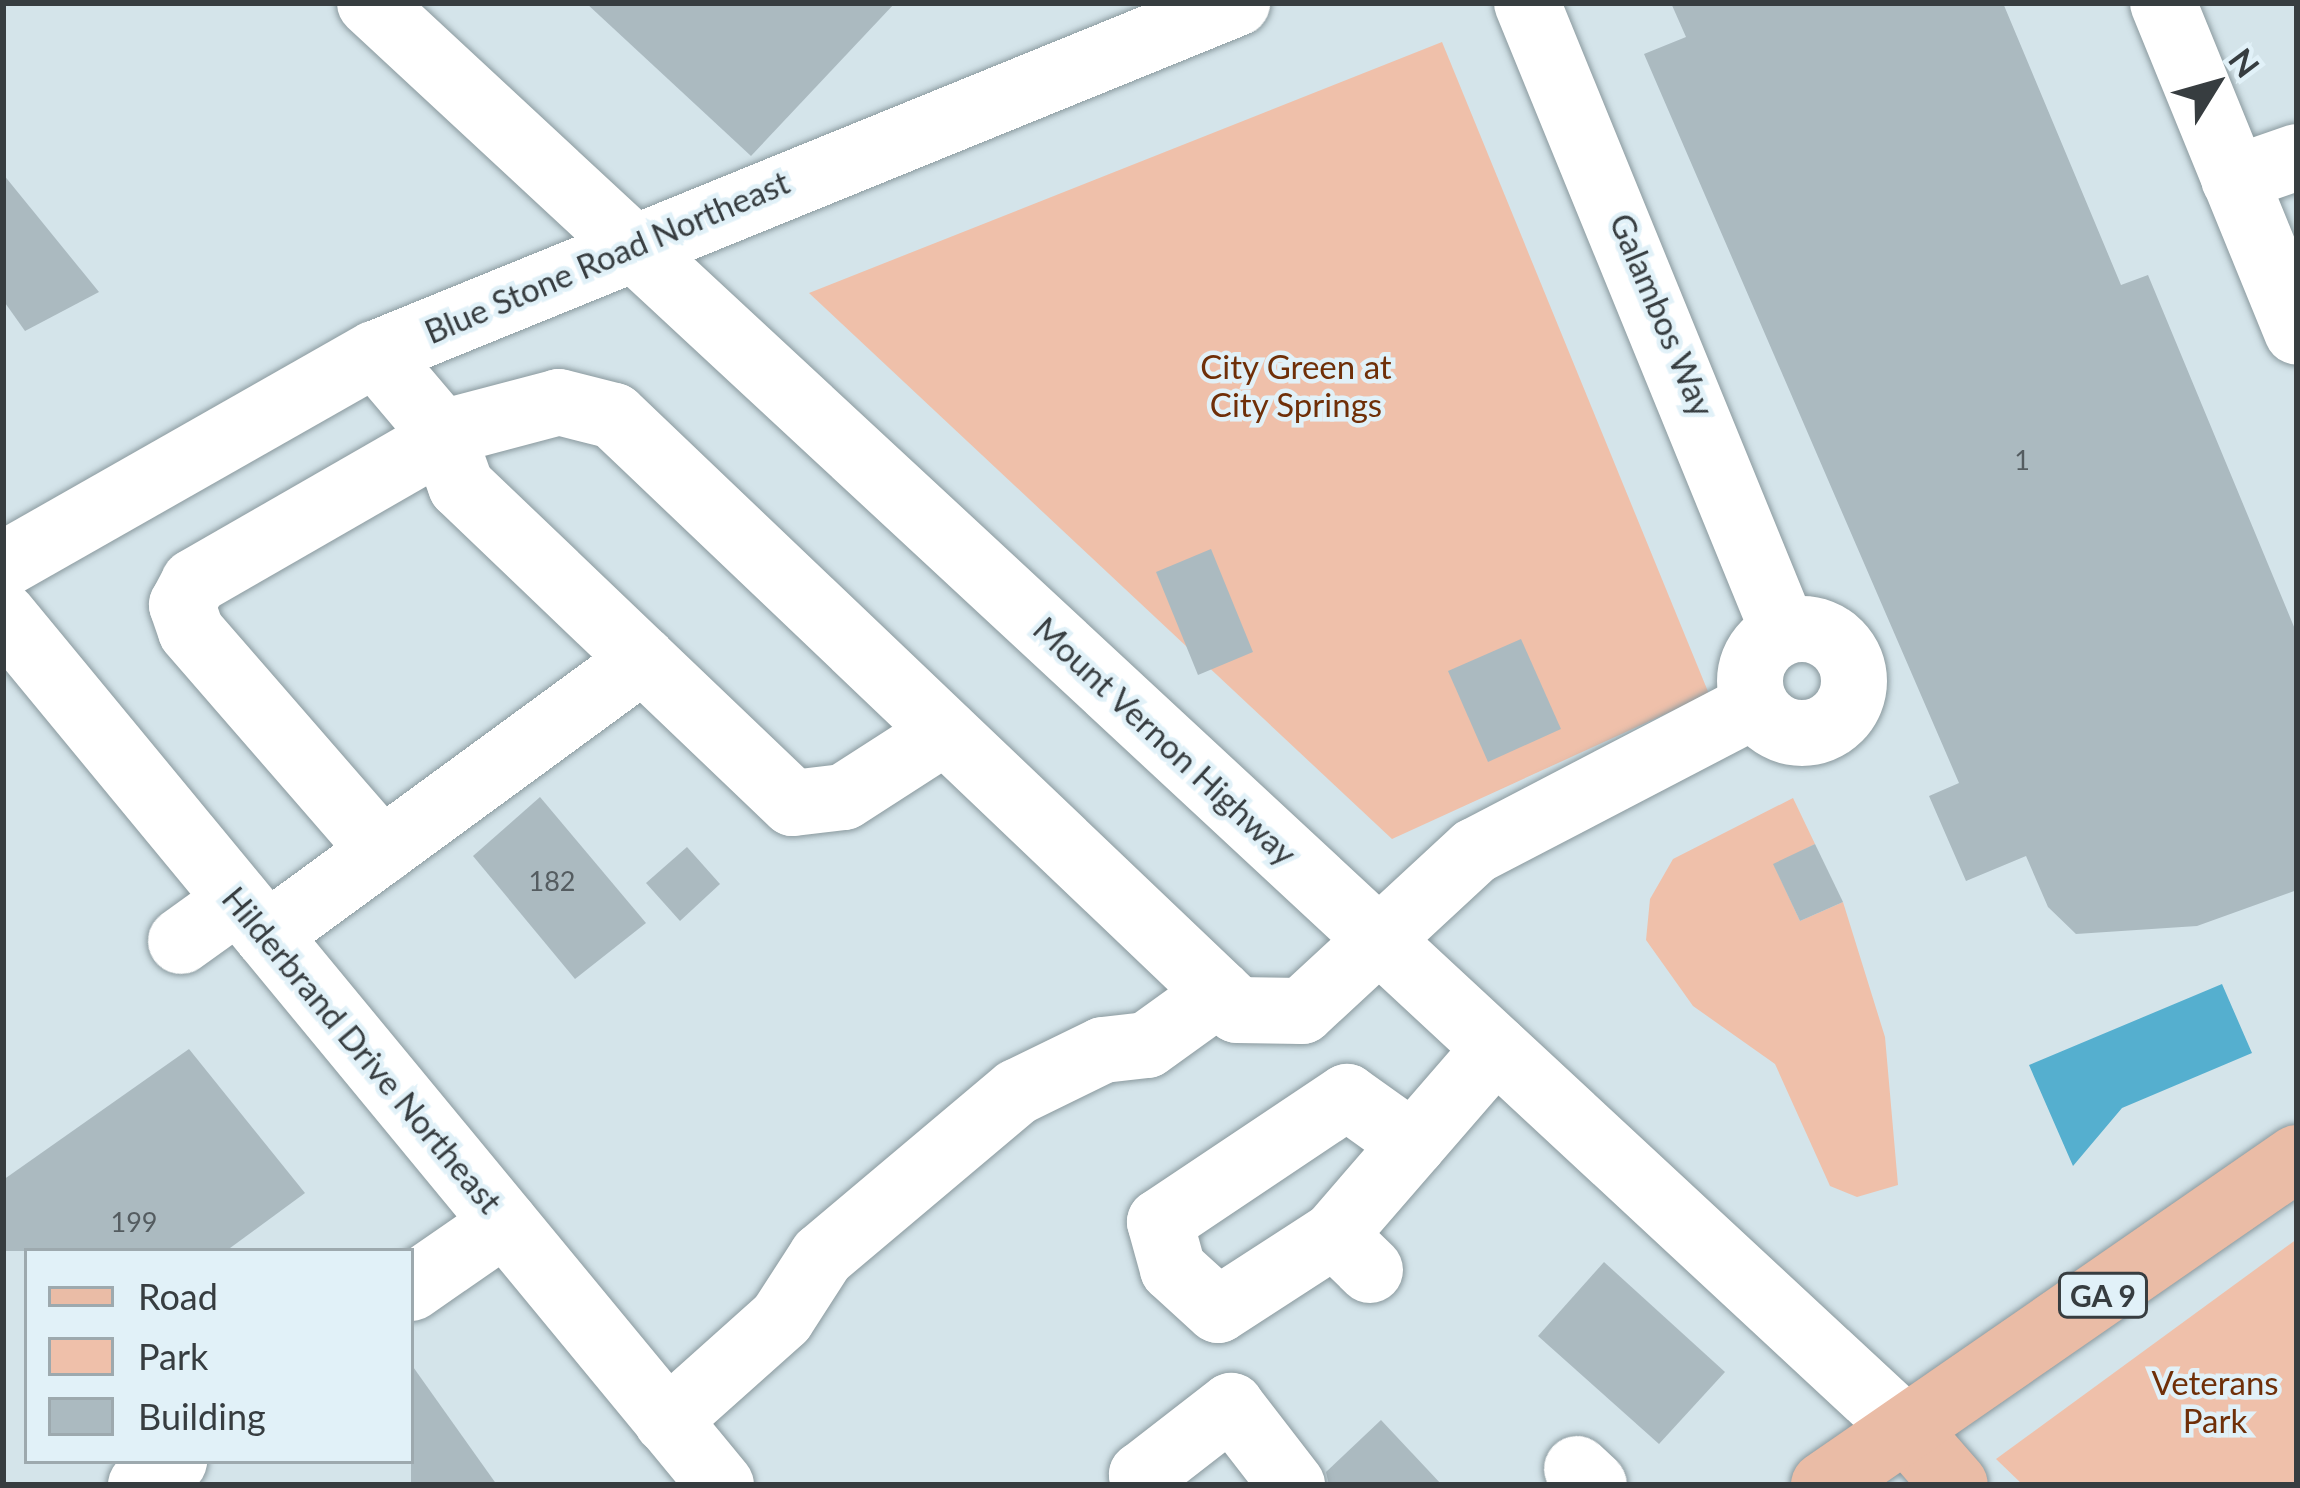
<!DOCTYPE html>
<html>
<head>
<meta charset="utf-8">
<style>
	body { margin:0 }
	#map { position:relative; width:2300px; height:1488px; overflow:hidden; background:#d4e4ea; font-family:Lato,sans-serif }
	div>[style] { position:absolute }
	.green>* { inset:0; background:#efc0aa }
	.water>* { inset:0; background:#55afcf }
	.building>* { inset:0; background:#abbac0 }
	.roads { filter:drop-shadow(0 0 3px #8a999e) drop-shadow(0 0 3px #8a999e) }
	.minor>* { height:66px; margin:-33px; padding:0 33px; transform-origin:33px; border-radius:33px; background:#fff }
	.minor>.ring { margin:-33px; padding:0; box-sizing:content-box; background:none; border:66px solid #fff; border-radius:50% }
	.major>* { height:66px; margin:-33px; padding:0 33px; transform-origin:33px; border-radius:33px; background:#eabca6 }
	span { translate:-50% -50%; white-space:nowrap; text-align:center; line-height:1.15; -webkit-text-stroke:9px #e1f1f8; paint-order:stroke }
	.number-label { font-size:27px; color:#545c60 }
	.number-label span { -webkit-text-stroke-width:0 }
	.shield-label span { padding:3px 9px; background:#e1f1f8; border:3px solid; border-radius:9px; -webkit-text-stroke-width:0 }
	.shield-label { font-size:30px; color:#373d40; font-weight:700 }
	.street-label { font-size:33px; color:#373d40 }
	.park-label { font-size:33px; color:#6f2f08 }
	.frame { position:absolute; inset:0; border:6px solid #373d40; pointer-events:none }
	.legend { position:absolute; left:24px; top:1248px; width:390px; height:216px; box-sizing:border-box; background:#e1f1f8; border:3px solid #9da9ae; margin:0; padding:15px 21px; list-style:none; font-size:36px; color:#373d40 }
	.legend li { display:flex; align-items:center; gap:24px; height:60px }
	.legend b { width:60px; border:3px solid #9da9ae }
	.north { position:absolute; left:2156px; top:24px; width:120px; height:120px; -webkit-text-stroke:9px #e1f1f8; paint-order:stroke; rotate:53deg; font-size:33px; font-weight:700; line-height:48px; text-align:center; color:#373d40 }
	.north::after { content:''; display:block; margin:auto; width:42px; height:54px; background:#373d40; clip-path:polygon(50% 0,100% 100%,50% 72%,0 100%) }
</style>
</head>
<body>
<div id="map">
	<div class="green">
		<i style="clip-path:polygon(1442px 42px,1709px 694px,1392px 839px,809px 293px)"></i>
		<i style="clip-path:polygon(1793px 798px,1815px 844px,1774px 865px,1800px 921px,1843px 902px,1885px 1037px,1898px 1185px,1857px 1197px,1830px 1186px,1775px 1064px,1693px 1006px,1646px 940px,1650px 899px,1673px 859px)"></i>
		<i style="clip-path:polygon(2297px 1239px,2297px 1485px,2023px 1485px,1996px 1459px)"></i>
	</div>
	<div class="water">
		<i style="clip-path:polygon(2222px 984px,2252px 1053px,2122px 1108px,2073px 1166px,2029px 1065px)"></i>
	</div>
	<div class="building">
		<i style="clip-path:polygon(586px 3px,895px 3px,751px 156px)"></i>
		<i style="clip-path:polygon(1671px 3px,2003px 3px,2121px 285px,2148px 275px,2297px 634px,2297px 890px,2197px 926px,2076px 934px,2048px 907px,2026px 856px,1966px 881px,1929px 796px,1959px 783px,1644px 54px,1686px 37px)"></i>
		<i style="clip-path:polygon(3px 174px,99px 292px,25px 331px,3px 300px)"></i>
		<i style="clip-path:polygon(1211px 549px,1253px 652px,1198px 675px,1156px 572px)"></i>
		<i style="clip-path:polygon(1521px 639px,1561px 729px,1488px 762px,1448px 671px)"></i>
		<i style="clip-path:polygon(540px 797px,646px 923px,575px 979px,473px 856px)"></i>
		<i style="clip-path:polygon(1815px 844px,1843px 902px,1800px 921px,1773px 864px)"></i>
		<i style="clip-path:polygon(687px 847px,720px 884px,680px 921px,646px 883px)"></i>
		<i style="clip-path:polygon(189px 1049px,305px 1193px,226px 1251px,3px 1251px,3px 1180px)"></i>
		<i style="clip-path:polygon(1604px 1262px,1725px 1372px,1659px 1444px,1538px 1336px)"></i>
		<i style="clip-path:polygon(411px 1364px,497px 1485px,411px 1485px)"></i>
		<i style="clip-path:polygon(1381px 1420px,1442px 1485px,1329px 1485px,1326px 1472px)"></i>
	</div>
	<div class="roads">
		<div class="minor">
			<i style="left:370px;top:3px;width:2096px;rotate:42.87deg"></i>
			<i style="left:1527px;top:3px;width:679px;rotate:67.78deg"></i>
			<i style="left:2163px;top:3px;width:355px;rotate:67.8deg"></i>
			<i style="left:2234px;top:179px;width:67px;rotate:-19.2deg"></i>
			<i style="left:375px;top:354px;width:104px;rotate:49.7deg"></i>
			<i style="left:442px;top:433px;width:121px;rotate:-14.8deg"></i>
			<i style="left:559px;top:402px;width:57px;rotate:14.3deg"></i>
			<i style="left:614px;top:416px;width:861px;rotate:43.63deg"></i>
			<i style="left:1237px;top:1010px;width:65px;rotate:0.9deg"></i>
			<i style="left:1302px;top:1011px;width:236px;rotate:-42.8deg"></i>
			<i style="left:1475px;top:851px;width:316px;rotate:-27.5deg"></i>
			<i style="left:442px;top:433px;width:56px;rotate:70.3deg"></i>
			<i style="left:461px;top:486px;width:459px;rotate:43.7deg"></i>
			<i style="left:793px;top:803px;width:51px;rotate:-6.7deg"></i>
			<i style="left:844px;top:797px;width:120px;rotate:-32.8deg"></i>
			<i style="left:3px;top:565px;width:428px;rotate:-29.6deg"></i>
			<i style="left:375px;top:354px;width:931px;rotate:-22.16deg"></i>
			<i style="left:3px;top:615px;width:1128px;rotate:50.47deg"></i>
			<i class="ring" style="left:1750px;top:629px;width:38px;height:38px"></i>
			<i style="left:382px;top:851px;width:291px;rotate:-131deg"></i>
			<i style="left:191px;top:631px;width:28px;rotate:-109deg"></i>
			<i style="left:182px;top:605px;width:26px;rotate:-62deg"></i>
			<i style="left:194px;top:582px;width:289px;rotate:-29.9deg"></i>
			<i style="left:267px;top:935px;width:466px;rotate:-36.2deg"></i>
			<i style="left:181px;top:941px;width:70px;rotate:-35.7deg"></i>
			<i style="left:1334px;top:1235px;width:138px;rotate:147.1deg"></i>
			<i style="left:1218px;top:1310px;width:61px;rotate:-137.7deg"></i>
			<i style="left:1173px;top:1269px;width:49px;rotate:-105.5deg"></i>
			<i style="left:1160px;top:1222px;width:225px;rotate:-33.8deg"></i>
			<i style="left:1347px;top:1097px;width:81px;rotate:35.5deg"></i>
			<i style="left:1370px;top:1270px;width:50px;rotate:-135.8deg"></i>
			<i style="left:1334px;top:1235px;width:247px;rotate:-49.1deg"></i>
			<i style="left:411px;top:1288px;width:114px;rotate:-34.7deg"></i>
			<i style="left:667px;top:1421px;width:154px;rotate:-41.8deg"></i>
			<i style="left:782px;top:1318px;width:74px;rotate:-57.2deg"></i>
			<i style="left:822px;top:1256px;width:255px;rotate:-40.1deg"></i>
			<i style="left:1017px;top:1092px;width:96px;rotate:-26deg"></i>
			<i style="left:1103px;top:1050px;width:44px;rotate:-6.5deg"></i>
			<i style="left:1147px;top:1045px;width:89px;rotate:-35.8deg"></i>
			<i style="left:1577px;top:1469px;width:23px;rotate:43deg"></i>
			<i style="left:141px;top:1485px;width:41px;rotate:-36deg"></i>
			<i style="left:1148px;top:1485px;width:12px;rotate:-121deg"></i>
			<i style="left:1142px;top:1475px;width:113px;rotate:-37.8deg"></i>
			<i style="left:1231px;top:1406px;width:100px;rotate:52.3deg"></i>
		</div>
		<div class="major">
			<i style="left:1906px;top:1429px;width:74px;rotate:48.8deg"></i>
			<i style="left:1824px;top:1485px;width:575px;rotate:-34.66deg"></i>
		</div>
	</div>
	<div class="number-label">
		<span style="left:2022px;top:460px">1</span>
		<span style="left:552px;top:881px">182</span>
		<span style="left:134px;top:1222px">199</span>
	</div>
	<div class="shield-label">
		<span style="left:2103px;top:1295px">GA 9</span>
	</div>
	<div class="street-label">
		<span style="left:607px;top:257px;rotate:-23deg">Blue Stone Road Northeast</span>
		<span style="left:1662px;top:315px;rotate:67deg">Galambos Way</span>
		<span style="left:1165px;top:741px;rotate:43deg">Mount Vernon Highway</span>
		<span style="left:362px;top:1050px;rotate:50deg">Hilderbrand Drive Northeast</span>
	</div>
	<div class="park-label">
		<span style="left:1296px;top:386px">City Green at<br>City Springs</span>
		<span style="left:2215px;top:1402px">Veterans<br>Park</span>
	</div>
	<div class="frame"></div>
	<ul class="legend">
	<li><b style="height:15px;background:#eabca6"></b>Road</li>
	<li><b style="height:33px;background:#efc0aa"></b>Park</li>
	<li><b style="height:33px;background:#abbac0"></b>Building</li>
	</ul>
	<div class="north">N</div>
</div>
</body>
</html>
